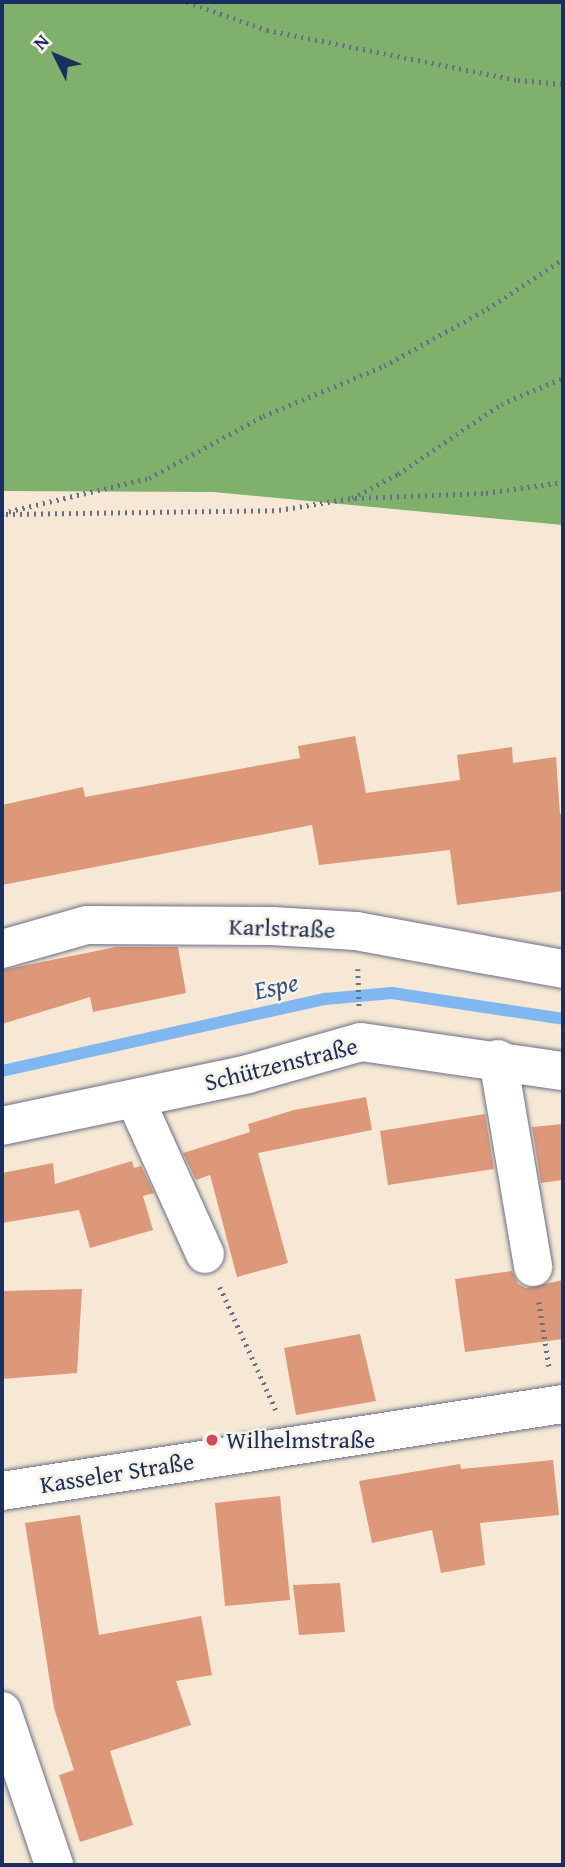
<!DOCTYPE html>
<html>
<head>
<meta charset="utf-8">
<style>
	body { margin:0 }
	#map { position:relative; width:565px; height:1867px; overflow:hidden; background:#f6e8d4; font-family:"Gentium Book Plus",serif }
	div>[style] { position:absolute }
	.forest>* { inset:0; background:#7fb06c }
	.stream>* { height:12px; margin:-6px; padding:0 6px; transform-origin:6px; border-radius:6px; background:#81b7f0 }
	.building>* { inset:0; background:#dd987a }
	.path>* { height:4.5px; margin-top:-2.25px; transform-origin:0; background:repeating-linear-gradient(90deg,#687087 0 2px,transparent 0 7px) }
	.roads { filter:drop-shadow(0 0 2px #687087) drop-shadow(0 0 2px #687087) }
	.minor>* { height:38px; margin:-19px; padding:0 19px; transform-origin:19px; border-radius:19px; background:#fff }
	.dots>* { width:19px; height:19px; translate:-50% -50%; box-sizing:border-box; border:4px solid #f7f3e8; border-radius:50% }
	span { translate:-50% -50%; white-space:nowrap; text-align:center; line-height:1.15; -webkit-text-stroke:5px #f7f3e8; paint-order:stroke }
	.street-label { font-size:24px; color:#1b2f5e }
	.poi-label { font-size:24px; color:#1b2f5e }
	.left { translate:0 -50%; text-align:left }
	.water-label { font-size:26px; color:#345182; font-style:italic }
	.frame { position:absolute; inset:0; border:4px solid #1b2f5e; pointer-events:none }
	.north { position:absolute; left:21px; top:21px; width:70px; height:70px; -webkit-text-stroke:5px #f7f3e8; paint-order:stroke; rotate:313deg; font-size:19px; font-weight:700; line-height:28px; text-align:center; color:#1b2f5e }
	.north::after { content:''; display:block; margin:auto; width:24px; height:32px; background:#1b2f5e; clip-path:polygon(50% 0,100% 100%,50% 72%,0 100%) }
</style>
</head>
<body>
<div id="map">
	<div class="forest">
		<i style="clip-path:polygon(2px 2px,563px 2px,563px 525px,213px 492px,2px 491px)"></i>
	</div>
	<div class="stream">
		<i style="left:2px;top:1071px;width:331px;rotate:-12.6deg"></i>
		<i style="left:325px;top:999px;width:67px;rotate:-5.1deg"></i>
		<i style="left:392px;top:993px;width:173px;rotate:8.6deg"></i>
	</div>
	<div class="building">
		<i style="clip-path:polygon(355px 736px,366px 793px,460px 780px,457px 755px,512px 747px,513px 763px,556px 757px,560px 814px,563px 814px,563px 891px,457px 905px,450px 850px,319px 865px,312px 825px,2px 885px,2px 805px,83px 787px,85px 797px,300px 758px,298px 746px)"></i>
		<i style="clip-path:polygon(116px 947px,178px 947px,186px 993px,93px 1012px,90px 997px,2px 1024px,2px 970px)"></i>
		<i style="clip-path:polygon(366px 1097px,372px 1130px,258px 1153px,288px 1263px,237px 1277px,210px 1175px,196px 1180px,183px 1153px,250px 1132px,248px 1124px,294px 1110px)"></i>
		<i style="clip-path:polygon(485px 1114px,494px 1169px,388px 1185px,380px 1131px)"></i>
		<i style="clip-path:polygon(563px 1124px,563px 1180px,541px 1183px,532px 1127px)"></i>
		<i style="clip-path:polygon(132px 1161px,134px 1168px,141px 1166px,154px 1193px,143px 1196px,153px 1230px,90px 1248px,79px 1210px,2px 1223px,2px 1173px,53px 1163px,55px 1184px)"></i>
		<i style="clip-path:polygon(512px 1271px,518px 1284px,526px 1288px,563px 1280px,563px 1339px,465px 1352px,455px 1279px)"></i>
		<i style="clip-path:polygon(82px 1289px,77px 1373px,2px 1379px,2px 1291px)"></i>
		<i style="clip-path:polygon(360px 1334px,376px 1401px,296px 1415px,284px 1348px)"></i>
		<i style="clip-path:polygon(553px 1460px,559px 1515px,480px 1523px,485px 1565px,441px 1573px,432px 1530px,372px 1543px,359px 1481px,460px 1464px,461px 1469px)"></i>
		<i style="clip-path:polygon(280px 1496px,290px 1600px,225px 1606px,215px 1503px)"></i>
		<i style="clip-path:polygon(80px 1515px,99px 1635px,201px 1616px,212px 1675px,176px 1681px,191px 1725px,110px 1751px,133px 1825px,80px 1842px,59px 1775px,74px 1770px,54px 1708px,25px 1523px)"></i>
		<i style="clip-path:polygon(340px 1583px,345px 1632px,299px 1635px,293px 1585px)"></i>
	</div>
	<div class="path">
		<i style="left:187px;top:2px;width:85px;rotate:19.3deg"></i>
		<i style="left:267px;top:30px;width:256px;rotate:11.3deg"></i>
		<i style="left:518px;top:80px;width:45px;rotate:5.1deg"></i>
		<i style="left:355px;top:498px;width:131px;rotate:-2.2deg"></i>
		<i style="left:486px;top:493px;width:78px;rotate:-8.1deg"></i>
		<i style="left:2px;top:513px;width:151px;rotate:-13.4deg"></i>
		<i style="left:149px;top:478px;width:130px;rotate:-28.5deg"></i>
		<i style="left:263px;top:416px;width:131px;rotate:-22.5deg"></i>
		<i style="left:384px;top:366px;width:118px;rotate:-29deg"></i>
		<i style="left:487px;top:309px;width:91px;rotate:-33.3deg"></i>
		<i style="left:6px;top:514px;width:273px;rotate:-0.8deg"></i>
		<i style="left:279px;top:510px;width:74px;rotate:-9.3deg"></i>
		<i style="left:352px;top:498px;width:52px;rotate:-27.6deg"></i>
		<i style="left:398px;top:474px;width:125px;rotate:-34.2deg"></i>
		<i style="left:501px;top:404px;width:67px;rotate:-22.8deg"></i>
		<i style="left:358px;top:969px;width:37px;rotate:88deg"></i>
		<i style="left:220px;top:1287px;width:135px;rotate:65.5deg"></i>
		<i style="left:539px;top:1302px;width:65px;rotate:81.1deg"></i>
	</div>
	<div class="roads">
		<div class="minor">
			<i style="left:2px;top:949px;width:88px;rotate:-15.8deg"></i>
			<i style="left:87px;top:925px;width:185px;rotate:0.3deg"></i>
			<i style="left:272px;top:926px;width:84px;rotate:3.4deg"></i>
			<i style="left:356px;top:931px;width:210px;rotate:10.4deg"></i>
			<i style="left:498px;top:1059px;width:211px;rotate:80.4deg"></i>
			<i style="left:135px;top:1099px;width:170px;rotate:65.7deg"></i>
			<i style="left:2px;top:1126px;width:251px;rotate:-11.9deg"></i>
			<i style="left:248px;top:1074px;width:117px;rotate:-15.8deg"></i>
			<i style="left:361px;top:1042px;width:204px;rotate:8.2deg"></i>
			<i style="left:2px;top:1491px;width:568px;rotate:-8.82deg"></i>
			<i style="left:2px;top:1711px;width:163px;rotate:71.3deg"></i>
		</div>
	</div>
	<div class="dots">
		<i style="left:212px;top:1440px;background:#d1495b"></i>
	</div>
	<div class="street-label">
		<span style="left:282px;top:928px;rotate:2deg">Karlstraße</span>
		<span style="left:281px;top:1064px;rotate:-14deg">Schützenstraße</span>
		<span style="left:117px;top:1473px;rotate:-9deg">Kasseler Straße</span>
	</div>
	<div class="poi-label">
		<span class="left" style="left:226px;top:1440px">Wilhelmstraße</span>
	</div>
	<div class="water-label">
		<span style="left:276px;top:986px;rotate:-13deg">Espe</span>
	</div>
	<div class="frame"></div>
	<div class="north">N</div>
</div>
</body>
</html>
